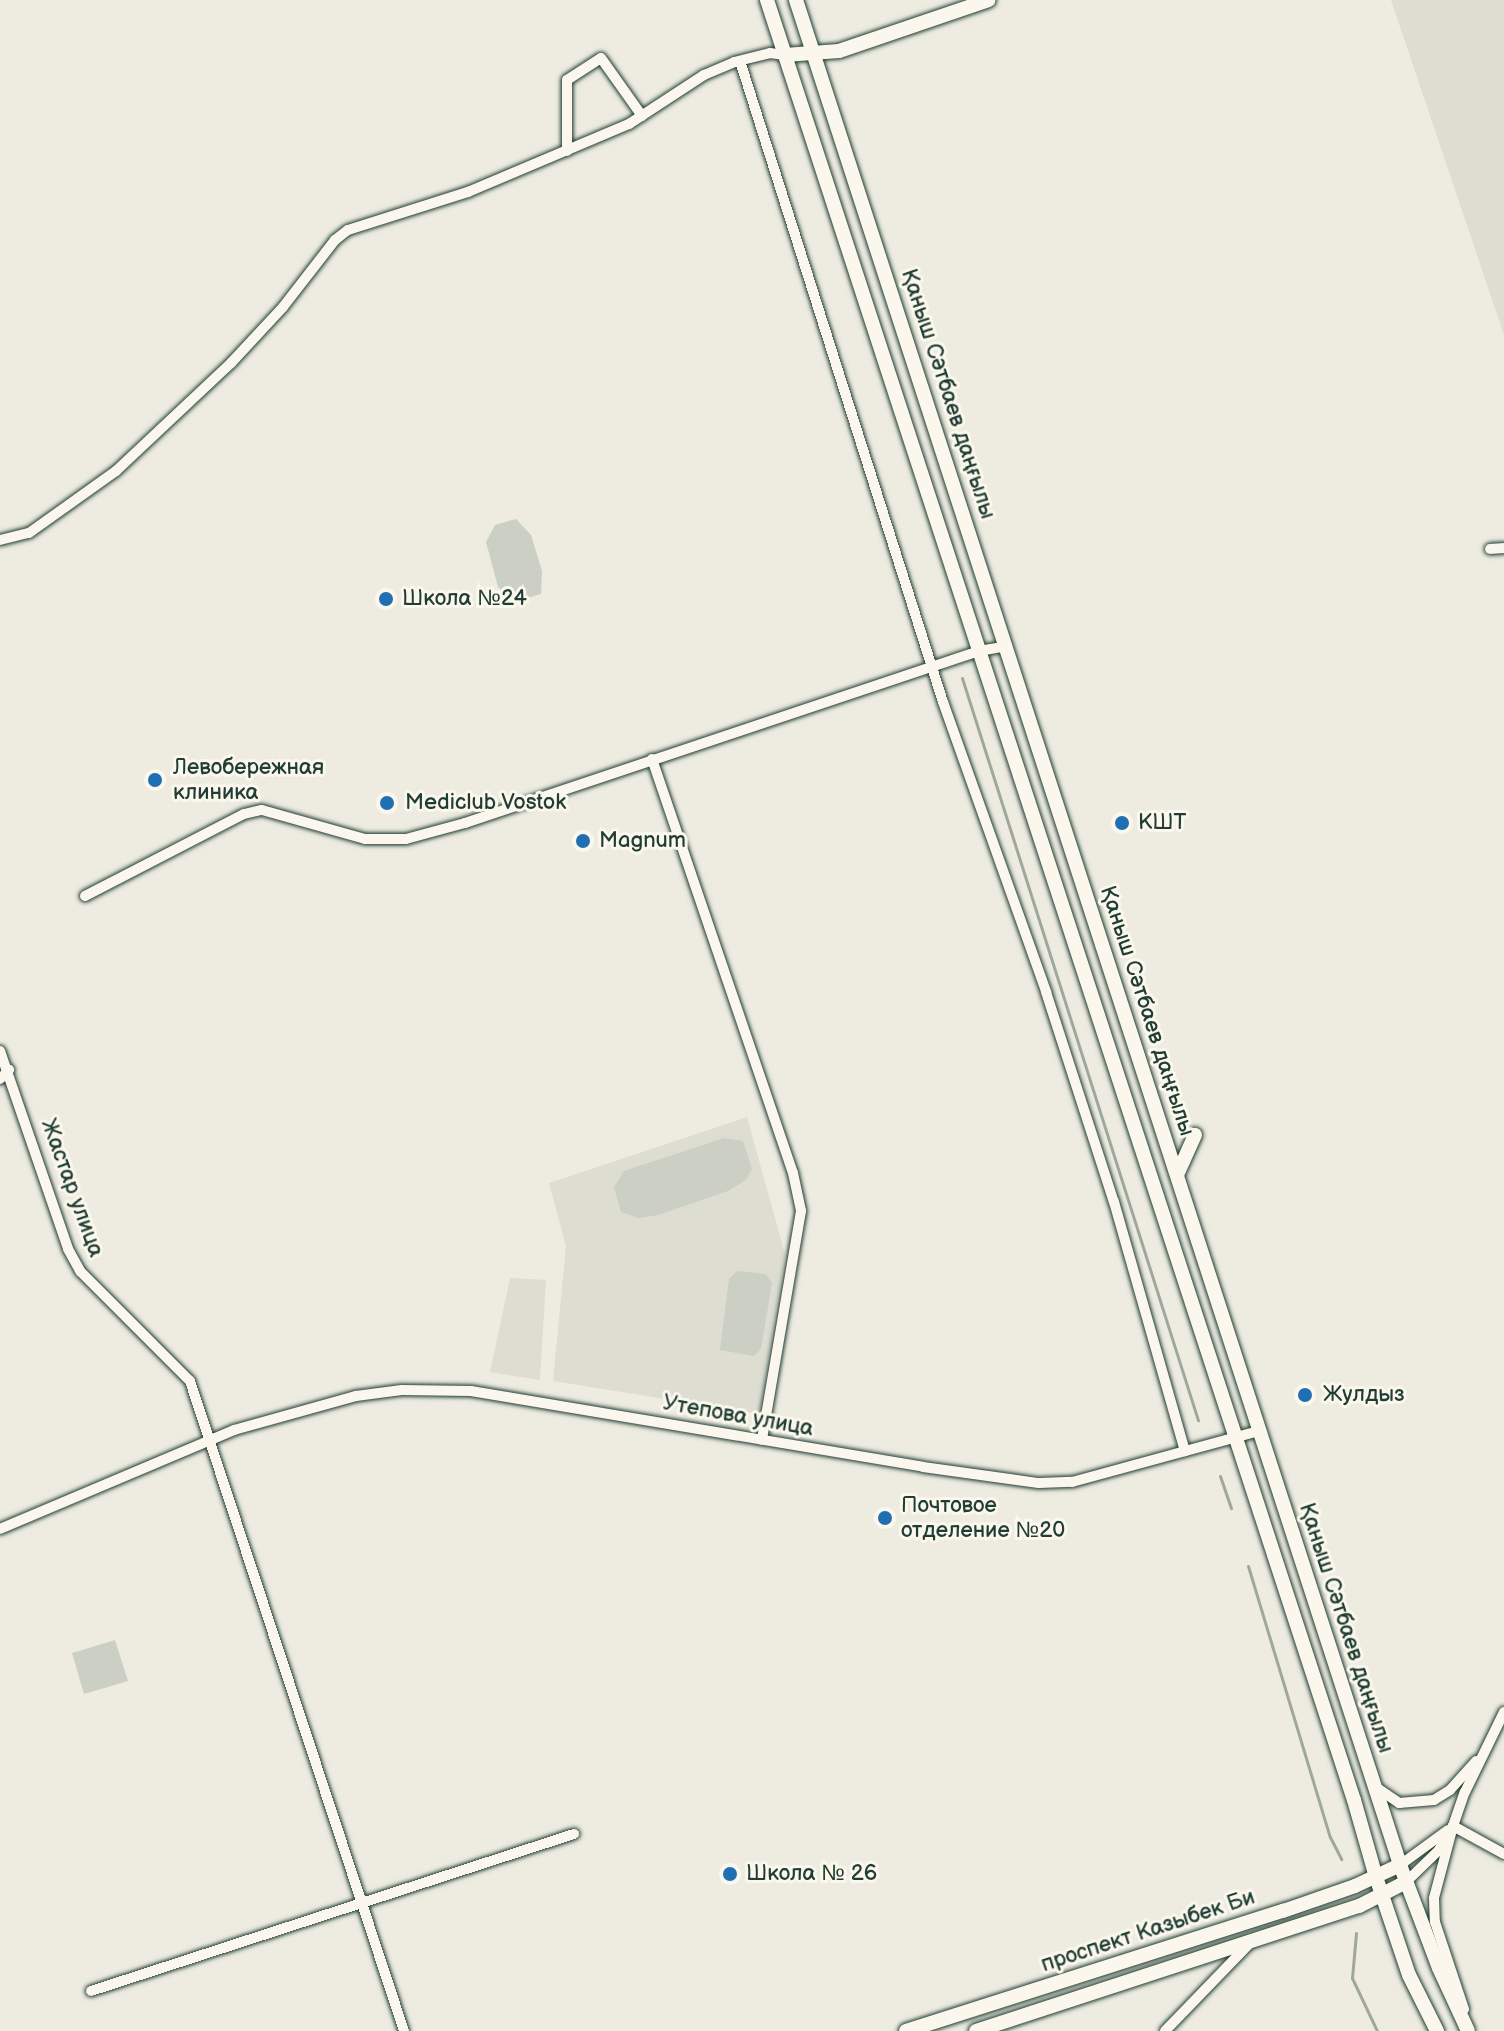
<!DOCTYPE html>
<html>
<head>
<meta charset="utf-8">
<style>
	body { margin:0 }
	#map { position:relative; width:1504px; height:2031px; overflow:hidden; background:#eeece1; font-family:"Balsamiq Sans",sans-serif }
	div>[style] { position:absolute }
	.built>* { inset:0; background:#ddddd2 }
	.green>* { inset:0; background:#cbcfc4 }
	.stream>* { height:3px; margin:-1.5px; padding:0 1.5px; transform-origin:1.5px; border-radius:1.5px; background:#9fa89f }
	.roads { filter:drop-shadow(0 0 2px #1f3d34) drop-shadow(0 0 2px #1f3d34) }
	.street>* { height:10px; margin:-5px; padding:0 5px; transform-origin:5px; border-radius:5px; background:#fbf7ec }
	.secondary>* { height:14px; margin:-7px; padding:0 7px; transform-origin:7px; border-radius:7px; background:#fbf7ec }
	.dots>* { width:22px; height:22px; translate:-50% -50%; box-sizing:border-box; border:4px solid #fbf7ec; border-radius:50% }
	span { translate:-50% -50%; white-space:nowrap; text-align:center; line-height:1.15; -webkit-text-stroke:6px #fbf7ec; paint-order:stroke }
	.street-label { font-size:22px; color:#1f3d34 }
	.poi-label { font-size:22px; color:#1f3d34 }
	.left { translate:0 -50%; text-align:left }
</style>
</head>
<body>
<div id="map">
	<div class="built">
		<i style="clip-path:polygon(1391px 0,1504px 0,1504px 335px)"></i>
		<i style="clip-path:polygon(747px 1117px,785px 1254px,759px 1414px,553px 1381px,566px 1246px,549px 1183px)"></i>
		<i style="clip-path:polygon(510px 1278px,546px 1280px,540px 1380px,490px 1372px)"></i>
	</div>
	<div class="green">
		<i style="clip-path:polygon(516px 519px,531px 535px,542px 571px,541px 594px,514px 602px,498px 587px,486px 542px,495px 525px)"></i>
		<i style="clip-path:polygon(724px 1138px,743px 1141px,752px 1169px,746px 1180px,728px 1191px,658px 1215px,639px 1218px,621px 1212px,614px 1187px,624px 1171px)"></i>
		<i style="clip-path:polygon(737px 1271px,766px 1274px,772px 1283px,761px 1349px,754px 1356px,720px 1350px,729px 1279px)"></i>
		<i style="clip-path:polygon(115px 1640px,128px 1681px,84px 1694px,72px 1653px)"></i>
	</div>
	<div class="stream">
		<i style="left:962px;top:678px;width:779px;rotate:72.36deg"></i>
		<i style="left:1220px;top:1476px;width:34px;rotate:71deg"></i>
		<i style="left:1248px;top:1566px;width:283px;rotate:73.2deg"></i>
		<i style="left:1330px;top:1837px;width:25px;rotate:63deg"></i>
		<i style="left:1356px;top:1933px;width:45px;rotate:95.1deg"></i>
		<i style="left:1352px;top:1978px;width:59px;rotate:64.7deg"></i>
	</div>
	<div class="roads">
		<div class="street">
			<i style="left:740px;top:61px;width:672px;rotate:72.43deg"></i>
			<i style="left:943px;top:702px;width:308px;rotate:70.4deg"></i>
			<i style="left:1046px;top:992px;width:221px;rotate:72.1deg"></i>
			<i style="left:1114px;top:1202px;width:259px;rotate:74.1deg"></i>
			<i style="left:567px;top:151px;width:71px;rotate:-90deg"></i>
			<i style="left:567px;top:80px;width:40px;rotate:-32.9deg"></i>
			<i style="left:601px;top:58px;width:71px;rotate:54.7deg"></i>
			<i style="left:0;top:540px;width:30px;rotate:-14deg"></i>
			<i style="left:29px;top:533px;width:107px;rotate:-35.5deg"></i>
			<i style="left:116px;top:471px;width:158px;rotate:-43.2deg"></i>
			<i style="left:231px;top:363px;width:76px;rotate:-47.1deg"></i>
			<i style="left:283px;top:307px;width:85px;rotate:-52.2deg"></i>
			<i style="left:335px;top:240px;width:16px;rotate:-38deg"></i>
			<i style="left:348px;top:230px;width:126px;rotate:-17.6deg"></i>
			<i style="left:468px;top:192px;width:175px;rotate:-22.9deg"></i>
			<i style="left:629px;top:124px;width:90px;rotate:-33.2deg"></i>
			<i style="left:704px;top:75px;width:33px;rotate:-23deg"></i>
			<i style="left:734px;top:62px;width:37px;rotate:-14deg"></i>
			<i style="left:770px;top:53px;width:15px;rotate:8deg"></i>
			<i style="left:1490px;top:549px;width:14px;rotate:-4deg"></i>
			<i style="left:652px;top:759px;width:437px;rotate:71.2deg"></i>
			<i style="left:793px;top:1173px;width:39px;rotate:78deg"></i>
			<i style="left:801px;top:1211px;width:232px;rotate:99.7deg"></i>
			<i style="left:85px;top:896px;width:179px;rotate:-27.3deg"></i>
			<i style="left:244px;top:814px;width:18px;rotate:-13deg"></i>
			<i style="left:262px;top:810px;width:107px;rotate:15.7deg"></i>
			<i style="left:365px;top:839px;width:41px"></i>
			<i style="left:406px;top:839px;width:61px;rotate:-15.2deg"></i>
			<i style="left:465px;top:823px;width:542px;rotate:-18.5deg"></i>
			<i style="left:979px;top:651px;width:27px;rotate:-10deg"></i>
			<i style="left:0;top:1051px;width:209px;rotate:71deg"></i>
			<i style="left:68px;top:1249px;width:26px;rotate:61deg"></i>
			<i style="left:81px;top:1272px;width:154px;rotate:45deg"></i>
			<i style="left:190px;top:1381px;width:684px;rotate:71.78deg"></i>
			<i style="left:0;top:1079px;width:13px;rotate:-45deg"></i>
			<i style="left:0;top:1529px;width:254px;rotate:-22.9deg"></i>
			<i style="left:234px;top:1430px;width:127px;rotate:-15.6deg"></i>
			<i style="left:356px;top:1396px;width:46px;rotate:-7.4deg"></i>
			<i style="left:402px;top:1390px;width:69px;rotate:0.8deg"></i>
			<i style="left:471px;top:1391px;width:458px;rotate:9.5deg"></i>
			<i style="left:923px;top:1467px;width:117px;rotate:7.9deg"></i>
			<i style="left:1039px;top:1483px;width:33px;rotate:-2deg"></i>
			<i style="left:1072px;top:1482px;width:194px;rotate:-15.3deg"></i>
			<i style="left:1377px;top:1788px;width:27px;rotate:34deg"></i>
			<i style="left:1399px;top:1803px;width:35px;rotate:-5deg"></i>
			<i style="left:1434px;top:1800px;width:19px;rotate:-32deg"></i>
			<i style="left:1450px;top:1790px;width:39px;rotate:-48deg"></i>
			<i style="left:1453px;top:1826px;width:74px;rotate:104.8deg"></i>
			<i style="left:1434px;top:1898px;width:24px;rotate:88deg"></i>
			<i style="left:1435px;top:1922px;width:92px;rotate:71.6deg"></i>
			<i style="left:1453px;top:1826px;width:58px;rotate:28.8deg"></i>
			<i style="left:1400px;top:1865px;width:59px;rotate:-36.1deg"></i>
			<i style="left:1406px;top:1882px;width:46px;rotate:-44.1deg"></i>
			<i style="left:1439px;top:1850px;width:28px;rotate:-60deg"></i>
			<i style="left:1453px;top:1826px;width:36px;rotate:-71deg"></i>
			<i style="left:1465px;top:1792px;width:89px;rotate:-64deg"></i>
			<i style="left:91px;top:1991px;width:508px;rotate:-18.01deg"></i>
			<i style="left:1165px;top:2031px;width:121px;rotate:-46deg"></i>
		</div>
		<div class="secondary">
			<i style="left:767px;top:0;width:1893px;rotate:71.94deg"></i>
			<i style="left:1354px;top:1800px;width:80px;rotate:74.1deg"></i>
			<i style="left:1376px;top:1877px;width:103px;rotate:71.4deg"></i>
			<i style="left:1409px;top:1975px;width:63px;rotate:63.4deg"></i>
			<i style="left:796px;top:0;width:1960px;rotate:72.05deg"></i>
			<i style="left:1400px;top:1865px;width:110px;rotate:69.3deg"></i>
			<i style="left:1439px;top:1968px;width:69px;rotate:65.3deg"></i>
			<i style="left:785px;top:55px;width:54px;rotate:-4.2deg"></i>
			<i style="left:839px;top:51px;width:158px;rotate:-18.8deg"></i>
			<i style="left:1177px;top:1175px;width:44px;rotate:-65.8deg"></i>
			<i style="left:906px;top:2031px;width:396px;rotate:-17.7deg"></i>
			<i style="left:1283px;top:1911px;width:76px;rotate:-19.1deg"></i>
			<i style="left:1355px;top:1886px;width:50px;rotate:-25deg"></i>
			<i style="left:976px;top:2031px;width:403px;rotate:-18.1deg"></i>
			<i style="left:1359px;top:1906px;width:53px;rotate:-27.1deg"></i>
		</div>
	</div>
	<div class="dots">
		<i style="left:386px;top:599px;background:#1f6fb2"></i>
		<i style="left:155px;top:780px;background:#1f6fb2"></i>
		<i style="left:387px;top:803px;background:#1f6fb2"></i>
		<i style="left:1122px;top:823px;background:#1f6fb2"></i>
		<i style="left:583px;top:841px;background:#1f6fb2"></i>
		<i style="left:1305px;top:1395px;background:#1f6fb2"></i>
		<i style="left:885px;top:1518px;background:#1f6fb2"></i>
		<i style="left:730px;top:1874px;background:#1f6fb2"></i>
	</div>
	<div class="street-label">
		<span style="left:948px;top:394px;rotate:72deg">Қаныш Сәтбаев даңғылы</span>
		<span style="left:1147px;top:1011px;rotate:72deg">Қаныш Сәтбаев даңғылы</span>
		<span style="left:72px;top:1188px;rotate:70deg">Жастар улица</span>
		<span style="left:738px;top:1416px;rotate:10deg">Утепова улица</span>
		<span style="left:1346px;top:1628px;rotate:72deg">Қаныш Сәтбаев даңғылы</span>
		<span style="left:1148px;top:1931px;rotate:-18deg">проспект Казыбек Би</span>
	</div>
	<div class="poi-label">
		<span class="left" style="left:402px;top:599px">Школа №24</span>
		<span class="left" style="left:173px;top:780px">Левобережная<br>клиника</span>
		<span class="left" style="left:405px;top:803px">Mediclub Vostok</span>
		<span class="left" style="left:1138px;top:823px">КШТ</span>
		<span class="left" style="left:599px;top:841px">Magnum</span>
		<span class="left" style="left:1323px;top:1395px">Жулдыз</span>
		<span class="left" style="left:901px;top:1518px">Почтовое<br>отделение №20</span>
		<span class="left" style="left:746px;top:1874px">Школа № 26</span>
	</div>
</div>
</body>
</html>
